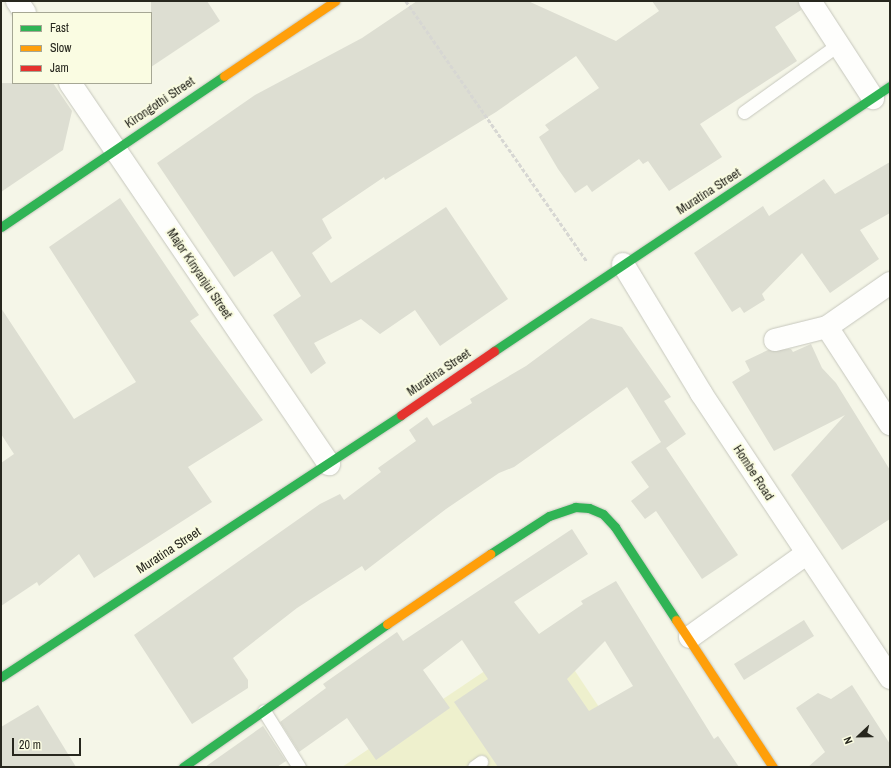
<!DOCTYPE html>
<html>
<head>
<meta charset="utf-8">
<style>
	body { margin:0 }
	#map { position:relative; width:891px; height:768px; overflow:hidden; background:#f5f6e8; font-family:"Archivo Narrow",sans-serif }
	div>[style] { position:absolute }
	.green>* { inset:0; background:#eef0cd }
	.building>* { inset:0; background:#ddded2 }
	.path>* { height:2.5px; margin-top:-1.25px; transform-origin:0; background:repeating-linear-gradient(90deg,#d7d7d3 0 4px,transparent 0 6px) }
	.roads { filter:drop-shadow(0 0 1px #c6c7bd) drop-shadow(0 0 1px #c6c7bd) }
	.lane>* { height:13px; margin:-6.5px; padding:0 6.5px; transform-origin:6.5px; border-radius:6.5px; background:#fefefc }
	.street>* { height:22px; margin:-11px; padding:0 11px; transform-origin:11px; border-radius:11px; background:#fefefc }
	.fast>* { height:9px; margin:-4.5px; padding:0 4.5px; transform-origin:4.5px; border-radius:4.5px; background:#30b455 }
	.slow>* { height:9px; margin:-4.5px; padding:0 4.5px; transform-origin:4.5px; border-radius:4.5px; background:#ff9f0a }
	.jam>* { height:9px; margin:-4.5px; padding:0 4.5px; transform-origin:4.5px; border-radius:4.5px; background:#e5322d }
	span { translate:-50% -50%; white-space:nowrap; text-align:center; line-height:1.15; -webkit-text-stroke:4px #fafce2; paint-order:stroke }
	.street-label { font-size:13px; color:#27271e }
	.frame { position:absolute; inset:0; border:2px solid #27271e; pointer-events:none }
	.legend { position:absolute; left:12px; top:12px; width:140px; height:72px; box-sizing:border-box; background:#fafce2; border:1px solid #a6a794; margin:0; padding:5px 7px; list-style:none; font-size:12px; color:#27271e }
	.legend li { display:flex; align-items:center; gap:8px; height:20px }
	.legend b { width:20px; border:1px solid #a6a794 }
	.north { position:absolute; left:839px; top:716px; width:40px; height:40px; -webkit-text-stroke:3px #fafce2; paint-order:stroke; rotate:248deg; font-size:11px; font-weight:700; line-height:16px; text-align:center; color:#27271e }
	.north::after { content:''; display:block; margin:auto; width:14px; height:18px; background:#27271e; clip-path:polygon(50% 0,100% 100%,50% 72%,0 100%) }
	.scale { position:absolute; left:12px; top:738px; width:69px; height:18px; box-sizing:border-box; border:2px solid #27271e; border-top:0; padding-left:5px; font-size:12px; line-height:14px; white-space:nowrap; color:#27271e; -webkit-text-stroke:3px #fafce2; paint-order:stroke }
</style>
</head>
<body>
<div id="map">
	<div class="green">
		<i style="clip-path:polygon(547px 629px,639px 767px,342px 767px)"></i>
	</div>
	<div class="building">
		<i style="clip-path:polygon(151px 1px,207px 1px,220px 21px,151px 67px)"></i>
		<i style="clip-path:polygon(417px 1px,528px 1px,616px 41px,659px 11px,652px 1px,798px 1px,801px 10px,775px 27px,797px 61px,700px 124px,722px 157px,669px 191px,648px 161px,643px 164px,639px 159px,592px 192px,587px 185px,575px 193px,558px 169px,539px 137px,549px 130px,545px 125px,599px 88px,576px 56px,496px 112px,385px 180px,384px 177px,322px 219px,332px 238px,312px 253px,331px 283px,446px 207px,508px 299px,440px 346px,415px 310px,380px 334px,361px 319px,314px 343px,326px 363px,311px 374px,273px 315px,301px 296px,272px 251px,234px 277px,157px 163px,255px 95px,362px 38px)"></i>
		<i style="clip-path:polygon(1px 83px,53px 83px,72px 111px,63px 150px,1px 192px)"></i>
		<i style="clip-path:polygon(890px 162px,890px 213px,860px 230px,879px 259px,830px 293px,802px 253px,762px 294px,765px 300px,744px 313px,740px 307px,732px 312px,694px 253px,763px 206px,769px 216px,824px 179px,835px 194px)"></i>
		<i style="clip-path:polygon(120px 198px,199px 315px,190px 321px,263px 420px,188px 467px,212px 502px,94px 578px,79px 554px,39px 586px,37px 582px,1px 606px,1px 463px,14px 454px,1px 434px,1px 308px,74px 419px,136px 382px,49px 247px)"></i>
		<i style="clip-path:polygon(591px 318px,622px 327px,671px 397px,664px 401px,686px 434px,666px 448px,738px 555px,702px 579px,656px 511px,645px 519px,631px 501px,649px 487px,631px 462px,661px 442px,627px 387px,514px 467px,499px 473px,446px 509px,365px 571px,362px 566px,297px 608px,233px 658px,248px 680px,248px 688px,192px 724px,134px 635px,320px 504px,340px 494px,344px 500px,381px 472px,378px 468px,416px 441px,409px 430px,427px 417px,433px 426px,472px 403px,470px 399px,526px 366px)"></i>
		<i style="clip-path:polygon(811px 344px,822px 368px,836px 383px,890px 470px,890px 519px,842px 550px,791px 475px,845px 415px,774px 451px,732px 382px,750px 371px,745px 361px,768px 350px,791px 349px,793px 352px)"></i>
		<i style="clip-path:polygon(evenodd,572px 529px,588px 554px,514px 602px,539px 634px,583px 604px,581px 601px,616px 581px,714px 739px,718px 736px,739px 767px,498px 767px,454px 702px,488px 679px,462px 640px,423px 670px,450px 708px,376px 760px,347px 718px,299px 752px,280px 722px,326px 688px,323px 684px,397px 632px,403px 641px,572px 529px,605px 641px,633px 686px,589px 711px,567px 679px,605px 641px)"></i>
		<i style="clip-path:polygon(804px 620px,814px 636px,744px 680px,734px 664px)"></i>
		<i style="clip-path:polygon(852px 685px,890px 744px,890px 767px,808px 767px,825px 752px,796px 708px,818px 693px,831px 699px)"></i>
		<i style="clip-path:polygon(38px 705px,76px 767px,1px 767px,1px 727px)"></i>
		<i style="clip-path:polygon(263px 726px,286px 761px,277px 767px,205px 767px)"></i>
	</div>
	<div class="path">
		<i style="left:406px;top:1px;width:317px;rotate:55.2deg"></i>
	</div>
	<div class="roads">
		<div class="lane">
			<i style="left:744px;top:112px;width:117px;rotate:-35.6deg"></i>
			<i style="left:264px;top:711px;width:66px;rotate:58deg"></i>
			<i style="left:474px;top:767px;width:9px;rotate:-36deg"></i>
		</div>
		<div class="street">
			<i style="left:17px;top:1px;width:14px;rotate:56deg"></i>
			<i style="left:810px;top:1px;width:116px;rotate:57deg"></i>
			<i style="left:70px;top:83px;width:461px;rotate:55.8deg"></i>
			<i style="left:623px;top:264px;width:151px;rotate:58.8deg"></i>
			<i style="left:701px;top:393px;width:342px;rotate:56.4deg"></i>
			<i style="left:827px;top:327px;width:116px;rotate:57deg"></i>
			<i style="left:775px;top:340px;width:54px;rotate:-14deg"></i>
			<i style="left:827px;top:327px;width:77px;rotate:-34.9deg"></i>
			<i style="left:690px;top:637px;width:143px;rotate:-35.6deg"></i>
		</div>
		<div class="fast">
			<i style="left:1px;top:227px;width:269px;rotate:-34.1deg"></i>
			<i style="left:494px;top:351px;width:476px;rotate:-33.8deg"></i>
			<i style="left:490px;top:554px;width:70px;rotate:-32.8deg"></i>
			<i style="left:549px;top:516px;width:28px;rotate:-19deg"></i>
			<i style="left:575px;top:507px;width:14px;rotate:4deg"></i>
			<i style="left:589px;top:508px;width:15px;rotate:23deg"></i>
			<i style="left:603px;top:514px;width:18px;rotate:47deg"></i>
			<i style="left:615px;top:527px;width:111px;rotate:56.7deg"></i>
			<i style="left:1px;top:677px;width:478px;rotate:-33.2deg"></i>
			<i style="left:183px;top:767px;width:249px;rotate:-35deg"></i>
		</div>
		<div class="slow">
			<i style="left:224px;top:76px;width:134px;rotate:-34deg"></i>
			<i style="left:676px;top:620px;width:176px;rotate:56.6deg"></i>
			<i style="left:387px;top:624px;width:125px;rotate:-34.2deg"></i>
		</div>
		<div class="jam">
			<i style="left:401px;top:415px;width:113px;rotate:-34.5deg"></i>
		</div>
	</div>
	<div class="street-label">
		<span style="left:160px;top:103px;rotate:-34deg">Kirongothi Street</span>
		<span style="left:709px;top:192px;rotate:-33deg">Muratina Street</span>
		<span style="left:199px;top:274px;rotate:56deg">Major Kinyanjui Street</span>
		<span style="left:439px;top:373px;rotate:-34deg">Muratina Street</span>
		<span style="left:753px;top:473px;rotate:57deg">Hombe Road</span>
		<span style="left:169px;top:551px;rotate:-33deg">Muratina Street</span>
	</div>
	<div class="frame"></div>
	<ul class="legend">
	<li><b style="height:5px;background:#30b455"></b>Fast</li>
	<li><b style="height:5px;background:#ff9f0a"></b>Slow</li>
	<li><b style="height:5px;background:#e5322d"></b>Jam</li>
	</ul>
	<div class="north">N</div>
	<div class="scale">20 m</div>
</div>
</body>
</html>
